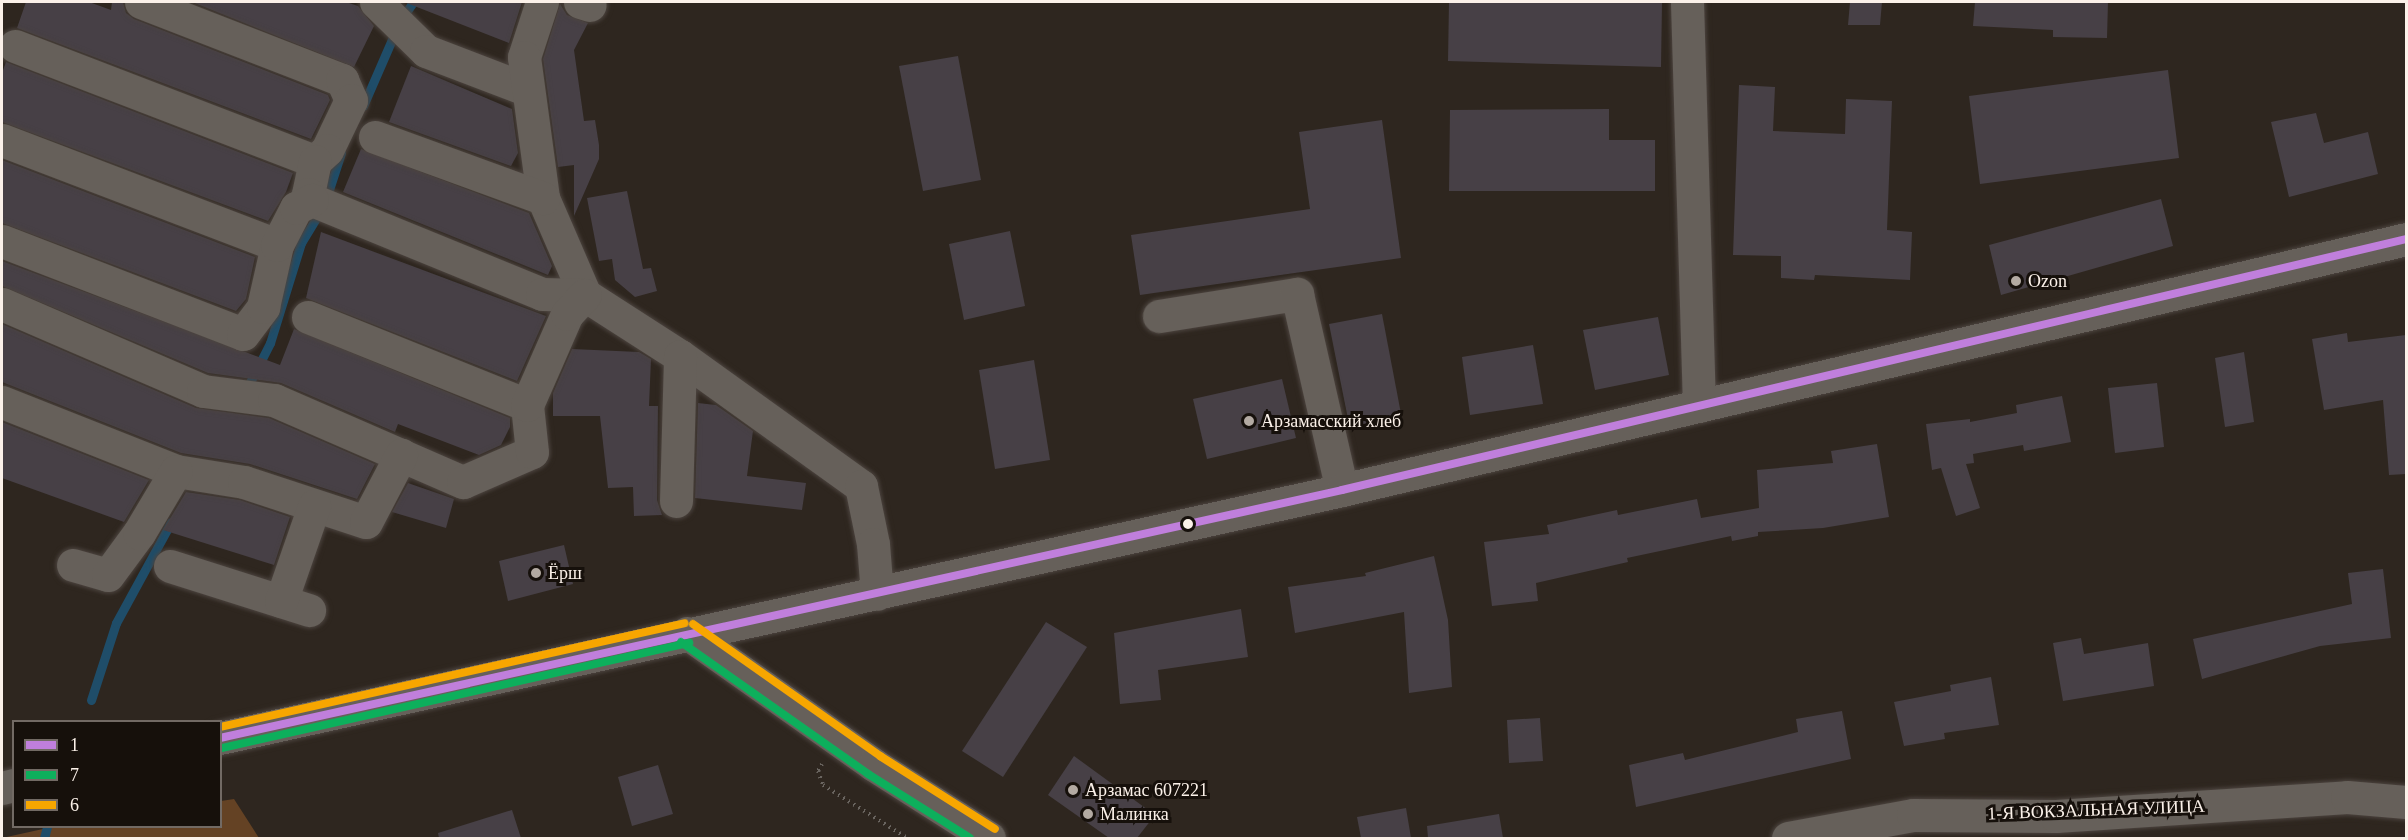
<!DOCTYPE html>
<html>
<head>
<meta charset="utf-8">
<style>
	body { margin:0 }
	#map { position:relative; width:2408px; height:840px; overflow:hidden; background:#2e261f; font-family:"Times New Roman",serif }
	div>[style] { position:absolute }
	.green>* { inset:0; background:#644224 }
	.stream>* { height:9px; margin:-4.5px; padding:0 4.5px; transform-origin:4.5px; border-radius:4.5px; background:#1f4d69 }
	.building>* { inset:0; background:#474046 }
	.path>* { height:4px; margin-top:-2px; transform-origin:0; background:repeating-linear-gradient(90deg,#6a6560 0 1.5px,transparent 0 6px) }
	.roads { filter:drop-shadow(0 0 2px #4c443f) drop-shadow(0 0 2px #4c443f) }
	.minor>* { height:33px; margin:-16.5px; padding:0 16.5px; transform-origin:16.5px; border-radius:16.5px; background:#66605a }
	.bus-1>* { height:8px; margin:-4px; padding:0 4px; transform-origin:4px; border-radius:4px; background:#c07fdc }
	.bus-2>* { height:8px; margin:-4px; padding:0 4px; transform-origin:4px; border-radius:4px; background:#0daf5c }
	.bus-3>* { height:8px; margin:-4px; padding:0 4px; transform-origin:4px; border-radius:4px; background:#f7a600 }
	.dots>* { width:16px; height:16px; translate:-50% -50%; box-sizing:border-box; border:3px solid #16100b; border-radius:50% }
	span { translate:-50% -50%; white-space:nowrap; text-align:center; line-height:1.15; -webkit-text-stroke:6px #16100b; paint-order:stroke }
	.poi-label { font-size:18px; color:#fbf1e9 }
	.left { translate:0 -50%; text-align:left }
	.street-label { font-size:18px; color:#fbf1e9 }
	.frame { position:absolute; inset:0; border:3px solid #fbf1e9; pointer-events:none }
	.legend { position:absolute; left:12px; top:720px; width:210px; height:108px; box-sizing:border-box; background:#16100b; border:2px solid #726a64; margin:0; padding:8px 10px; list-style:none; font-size:18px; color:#fbf1e9 }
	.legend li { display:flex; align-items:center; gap:12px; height:30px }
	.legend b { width:30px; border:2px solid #726a64 }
</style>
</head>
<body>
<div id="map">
	<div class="green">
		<i style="clip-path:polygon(234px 799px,259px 838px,2px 838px,52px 827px,220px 826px,221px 801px)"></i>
	</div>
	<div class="stream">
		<i style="left:402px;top:18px;width:19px;rotate:-55deg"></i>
		<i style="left:363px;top:106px;width:83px;rotate:-66.5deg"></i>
		<i style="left:246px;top:390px;width:53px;rotate:-62.9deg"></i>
		<i style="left:270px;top:343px;width:105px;rotate:-72.8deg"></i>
		<i style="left:301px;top:243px;width:44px;rotate:-58.8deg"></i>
		<i style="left:324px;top:205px;width:55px;rotate:-71.9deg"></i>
		<i style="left:91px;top:700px;width:81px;rotate:-72deg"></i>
		<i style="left:116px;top:623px;width:115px;rotate:-61.4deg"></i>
		<i style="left:44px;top:838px;width:11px;rotate:-75deg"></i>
	</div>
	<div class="building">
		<i style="clip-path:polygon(26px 2px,89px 2px,111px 10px,112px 2px,123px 2px,126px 13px,134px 19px,328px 95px,330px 100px,311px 139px,17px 28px)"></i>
		<i style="clip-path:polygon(192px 2px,346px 2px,358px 6px,374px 26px,354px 67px)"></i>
		<i style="clip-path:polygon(404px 2px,522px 2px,509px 43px)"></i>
		<i style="clip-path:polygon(1449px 2px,1662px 2px,1661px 67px,1448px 61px)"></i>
		<i style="clip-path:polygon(1850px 2px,1882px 2px,1880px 25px,1848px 25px)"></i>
		<i style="clip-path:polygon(1975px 2px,2108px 2px,2107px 38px,2053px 37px,2053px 30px,1973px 26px)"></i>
		<i style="clip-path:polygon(560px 4px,567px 15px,588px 23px,574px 50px,584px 121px,595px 120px,599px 145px,599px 159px,574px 216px,574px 165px,558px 167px,543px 59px)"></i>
		<i style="clip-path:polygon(958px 56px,981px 180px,923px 191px,899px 66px)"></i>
		<i style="clip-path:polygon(6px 62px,293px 173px,286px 192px,268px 221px,2px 122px,2px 73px)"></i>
		<i style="clip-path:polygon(411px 66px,512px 109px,518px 153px,511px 166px,389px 122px)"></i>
		<i style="clip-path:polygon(2168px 70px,2179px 158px,1980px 184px,1969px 96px)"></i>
		<i style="clip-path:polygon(1739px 85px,1775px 87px,1773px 131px,1845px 134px,1846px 99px,1892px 101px,1887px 230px,1912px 232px,1910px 280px,1815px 275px,1814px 280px,1781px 278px,1781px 256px,1733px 255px)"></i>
		<i style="clip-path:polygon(1609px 109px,1609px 140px,1655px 140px,1655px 191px,1449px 191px,1450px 110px)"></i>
		<i style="clip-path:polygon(2316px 113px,2324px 143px,2368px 132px,2378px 174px,2289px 197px,2271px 122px)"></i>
		<i style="clip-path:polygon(1382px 120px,1401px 258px,1140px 295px,1131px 235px,1310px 209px,1299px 132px)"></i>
		<i style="clip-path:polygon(361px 149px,529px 213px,552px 266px,548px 275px,343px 192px)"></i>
		<i style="clip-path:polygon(2px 160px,255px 257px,246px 299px,236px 311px,2px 223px)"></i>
		<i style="clip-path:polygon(627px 191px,643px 269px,651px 268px,657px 291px,635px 297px,615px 280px,612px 259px,599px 261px,587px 198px)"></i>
		<i style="clip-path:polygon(2161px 199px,2173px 246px,2001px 295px,1989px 245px)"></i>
		<i style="clip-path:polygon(1010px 231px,1025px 306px,964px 320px,949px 244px)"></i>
		<i style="clip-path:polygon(321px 232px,546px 316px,517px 381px,306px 298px)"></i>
		<i style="clip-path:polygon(2px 261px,280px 365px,294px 329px,510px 418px,510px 427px,501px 445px,479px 455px,398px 424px,395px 432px,281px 383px,208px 373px,2px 286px)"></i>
		<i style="clip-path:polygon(1382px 314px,1402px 419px,1350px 429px,1329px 324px)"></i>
		<i style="clip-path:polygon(1658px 317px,1669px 375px,1595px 390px,1583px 330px)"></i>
		<i style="clip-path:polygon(2px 324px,196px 408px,269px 418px,375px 464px,357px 499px,250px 464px,181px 453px,2px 382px)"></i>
		<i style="clip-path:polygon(2347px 333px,2348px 342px,2406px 335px,2406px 474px,2389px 475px,2383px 400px,2324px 410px,2312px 339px)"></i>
		<i style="clip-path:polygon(1533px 345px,1543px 404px,1470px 415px,1462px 357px)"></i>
		<i style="clip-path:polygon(572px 349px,639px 352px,651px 359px,649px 406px,658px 406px,657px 500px,662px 515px,634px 516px,633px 487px,608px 488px,600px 416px,553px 416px,553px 393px)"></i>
		<i style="clip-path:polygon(2244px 352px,2254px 422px,2225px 427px,2215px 358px)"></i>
		<i style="clip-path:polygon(1034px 360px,1050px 460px,995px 469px,979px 370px)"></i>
		<i style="clip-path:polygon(1282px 379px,1296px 438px,1207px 459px,1193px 399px)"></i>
		<i style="clip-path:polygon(2157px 383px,2164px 447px,2115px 453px,2108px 388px)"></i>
		<i style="clip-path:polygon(2062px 396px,2071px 442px,2024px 451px,2023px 445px,1973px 454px,1974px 463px,1966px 464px,1980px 508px,1956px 516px,1941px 468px,1932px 470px,1926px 424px,1970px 419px,1970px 422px,2017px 413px,2016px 405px)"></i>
		<i style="clip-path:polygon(698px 403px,716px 405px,753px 431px,747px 476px,806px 483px,802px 510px,695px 498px)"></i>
		<i style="clip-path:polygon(2px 422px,149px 480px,124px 522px,2px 478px)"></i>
		<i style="clip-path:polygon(1877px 444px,1889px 517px,1823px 528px,1758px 532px,1758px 536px,1732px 541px,1731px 536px,1627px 558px,1628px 562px,1536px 583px,1538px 601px,1492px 606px,1484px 542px,1549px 534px,1547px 525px,1617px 510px,1618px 515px,1697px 499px,1701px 518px,1759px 508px,1757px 470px,1833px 463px,1831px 451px)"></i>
		<i style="clip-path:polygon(408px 483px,454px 499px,446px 528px,392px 512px)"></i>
		<i style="clip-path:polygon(186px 492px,240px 500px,290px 517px,274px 565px,163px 530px)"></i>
		<i style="clip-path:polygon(564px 545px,573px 584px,508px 601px,499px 561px)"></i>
		<i style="clip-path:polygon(1434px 556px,1448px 620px,1452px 687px,1409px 693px,1404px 612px,1295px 633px,1288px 587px,1366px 576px,1365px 573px)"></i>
		<i style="clip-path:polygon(2383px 569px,2391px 638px,2320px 646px,2202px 679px,2193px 639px,2352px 604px,2348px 573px)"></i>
		<i style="clip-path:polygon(1241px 609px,1248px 657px,1158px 670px,1161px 700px,1120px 704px,1114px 633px)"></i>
		<i style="clip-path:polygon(1046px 622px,1087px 647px,1003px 777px,962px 751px)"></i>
		<i style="clip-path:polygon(2081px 638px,2084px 654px,2148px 643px,2154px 686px,2063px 701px,2053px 643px)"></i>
		<i style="clip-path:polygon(1991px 677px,1999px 725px,1944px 733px,1945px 739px,1904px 746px,1894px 702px,1951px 691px,1950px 685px)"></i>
		<i style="clip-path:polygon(1842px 711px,1851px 759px,1636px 807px,1629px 765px,1683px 753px,1685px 760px,1798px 732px,1796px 719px)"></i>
		<i style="clip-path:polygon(1540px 718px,1543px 761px,1509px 763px,1507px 720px)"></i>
		<i style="clip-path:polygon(1074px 756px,1155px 815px,1137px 838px,1109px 838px,1048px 795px)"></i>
		<i style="clip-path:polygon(658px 765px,673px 814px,632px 826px,618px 777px)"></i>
		<i style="clip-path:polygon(1406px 808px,1411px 838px,1361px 838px,1357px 817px)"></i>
		<i style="clip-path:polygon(512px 810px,521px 838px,439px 838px,438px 833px)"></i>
		<i style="clip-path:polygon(1499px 814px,1503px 838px,1428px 838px,1427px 826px)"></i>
	</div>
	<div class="path">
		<i style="left:822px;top:764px;width:8px;rotate:120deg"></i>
		<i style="left:818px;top:771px;width:15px;rotate:70deg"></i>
		<i style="left:823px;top:785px;width:99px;rotate:32.2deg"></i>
	</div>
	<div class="roads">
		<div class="minor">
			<i style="left:141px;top:2px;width:216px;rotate:21.2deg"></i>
			<i style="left:342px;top:80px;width:22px;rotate:66deg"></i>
			<i style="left:351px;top:100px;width:55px;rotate:115.6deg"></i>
			<i style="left:327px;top:150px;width:16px;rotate:137deg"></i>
			<i style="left:376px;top:2px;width:70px;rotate:44.4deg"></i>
			<i style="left:426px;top:51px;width:109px;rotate:20.9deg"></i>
			<i style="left:542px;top:2px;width:58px;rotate:108.1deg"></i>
			<i style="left:524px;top:57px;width:142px;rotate:82.3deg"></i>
			<i style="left:543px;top:198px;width:106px;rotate:66.6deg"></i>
			<i style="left:585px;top:295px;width:113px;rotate:32.7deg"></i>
			<i style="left:680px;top:356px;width:223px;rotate:35.7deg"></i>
			<i style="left:861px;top:486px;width:59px;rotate:78.3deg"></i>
			<i style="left:873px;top:544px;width:50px;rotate:85.4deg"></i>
			<i style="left:580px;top:2px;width:10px;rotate:17deg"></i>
			<i style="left:1687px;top:2px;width:404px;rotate:88.3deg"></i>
			<i style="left:15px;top:46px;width:321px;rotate:21deg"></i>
			<i style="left:315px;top:161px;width:34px;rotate:102deg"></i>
			<i style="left:308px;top:194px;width:7px;rotate:56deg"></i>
			<i style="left:312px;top:200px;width:248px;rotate:22.2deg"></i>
			<i style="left:542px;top:294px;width:43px;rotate:1.3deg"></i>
			<i style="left:375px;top:137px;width:179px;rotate:20deg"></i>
			<i style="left:2px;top:140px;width:294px;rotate:20.9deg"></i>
			<i style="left:2px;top:241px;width:258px;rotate:21.1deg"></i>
			<i style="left:243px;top:334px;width:34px;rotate:-53deg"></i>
			<i style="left:263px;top:307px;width:64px;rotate:-77.3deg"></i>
			<i style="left:277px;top:245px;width:42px;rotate:-62.8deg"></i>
			<i style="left:296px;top:208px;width:18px;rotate:-27deg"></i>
			<i style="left:2px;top:304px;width:219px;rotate:23.4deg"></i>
			<i style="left:203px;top:391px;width:72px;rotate:7.2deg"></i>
			<i style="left:274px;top:400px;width:206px;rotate:23.5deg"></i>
			<i style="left:463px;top:482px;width:75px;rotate:-23.5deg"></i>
			<i style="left:532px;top:452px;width:47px;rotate:-96.1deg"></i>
			<i style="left:1159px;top:316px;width:140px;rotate:-9.1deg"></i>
			<i style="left:1297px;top:294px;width:201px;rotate:77.1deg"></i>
			<i style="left:308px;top:317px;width:236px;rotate:21.9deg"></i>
			<i style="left:527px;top:405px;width:99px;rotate:-66.3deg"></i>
			<i style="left:567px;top:314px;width:26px;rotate:-47deg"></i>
			<i style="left:2px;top:402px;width:187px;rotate:21.6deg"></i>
			<i style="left:176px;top:471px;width:69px;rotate:9.2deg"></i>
			<i style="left:244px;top:482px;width:128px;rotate:18.2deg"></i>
			<i style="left:366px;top:522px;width:76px;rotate:-62.4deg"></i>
			<i style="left:676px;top:501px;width:145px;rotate:-88.4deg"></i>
			<i style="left:73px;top:565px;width:36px;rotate:16deg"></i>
			<i style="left:108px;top:575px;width:52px;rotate:-53.6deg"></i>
			<i style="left:139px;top:533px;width:72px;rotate:-59.2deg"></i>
			<i style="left:170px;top:566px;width:146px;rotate:17.6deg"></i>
			<i style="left:281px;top:601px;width:101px;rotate:-70.8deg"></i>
			<i style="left:687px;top:633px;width:229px;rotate:35.2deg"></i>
			<i style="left:874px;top:765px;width:136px;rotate:32.4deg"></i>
			<i style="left:220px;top:738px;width:1149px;rotate:-12.46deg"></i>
			<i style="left:1342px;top:490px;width:1093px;rotate:-13.27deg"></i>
			<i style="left:2px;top:788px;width:12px;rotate:-14deg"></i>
			<i style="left:1788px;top:838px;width:127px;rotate:-10.4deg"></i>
			<i style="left:1913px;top:815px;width:143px;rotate:0.4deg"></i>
			<i style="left:2056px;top:816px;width:292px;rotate:-3.7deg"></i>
			<i style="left:2347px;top:797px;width:59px;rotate:4.8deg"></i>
		</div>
	</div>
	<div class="bus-1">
		<i style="left:220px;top:738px;width:1149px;rotate:-12.46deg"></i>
		<i style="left:1342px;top:490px;width:1093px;rotate:-13.27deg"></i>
	</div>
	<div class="bus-2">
		<i style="left:681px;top:642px;width:229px;rotate:35.2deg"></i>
		<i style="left:868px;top:774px;width:120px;rotate:32.1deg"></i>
		<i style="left:222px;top:748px;width:479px;rotate:-12.7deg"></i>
	</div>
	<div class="bus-3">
		<i style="left:693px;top:624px;width:229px;rotate:35.2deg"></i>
		<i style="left:880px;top:756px;width:136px;rotate:32.4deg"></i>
		<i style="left:220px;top:727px;width:476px;rotate:-12.6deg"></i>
	</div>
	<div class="dots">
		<i style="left:2016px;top:281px;background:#b3aaa2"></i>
		<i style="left:1249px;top:421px;background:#b3aaa2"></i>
		<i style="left:1188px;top:524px;background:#fbf1e9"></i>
		<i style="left:536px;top:573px;background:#b3aaa2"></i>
		<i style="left:1073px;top:790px;background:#b3aaa2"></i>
		<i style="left:1088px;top:814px;background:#b3aaa2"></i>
	</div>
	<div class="poi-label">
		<span class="left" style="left:2028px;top:281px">Ozon</span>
		<span class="left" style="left:1261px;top:421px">Арзамасский хлеб</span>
		<span class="left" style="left:548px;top:573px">Ёрш</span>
		<span class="left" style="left:1085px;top:790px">Арзамас 607221</span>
		<span class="left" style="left:1100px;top:814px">Малинка</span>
	</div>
	<div class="street-label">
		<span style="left:2096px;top:810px;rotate:-2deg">1-Я ВОКЗАЛЬНАЯ УЛИЦА</span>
	</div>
	<div class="frame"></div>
	<ul class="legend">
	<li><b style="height:8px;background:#c07fdc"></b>1</li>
	<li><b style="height:8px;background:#0daf5c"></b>7</li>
	<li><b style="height:8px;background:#f7a600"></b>6</li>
	</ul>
</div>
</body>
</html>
